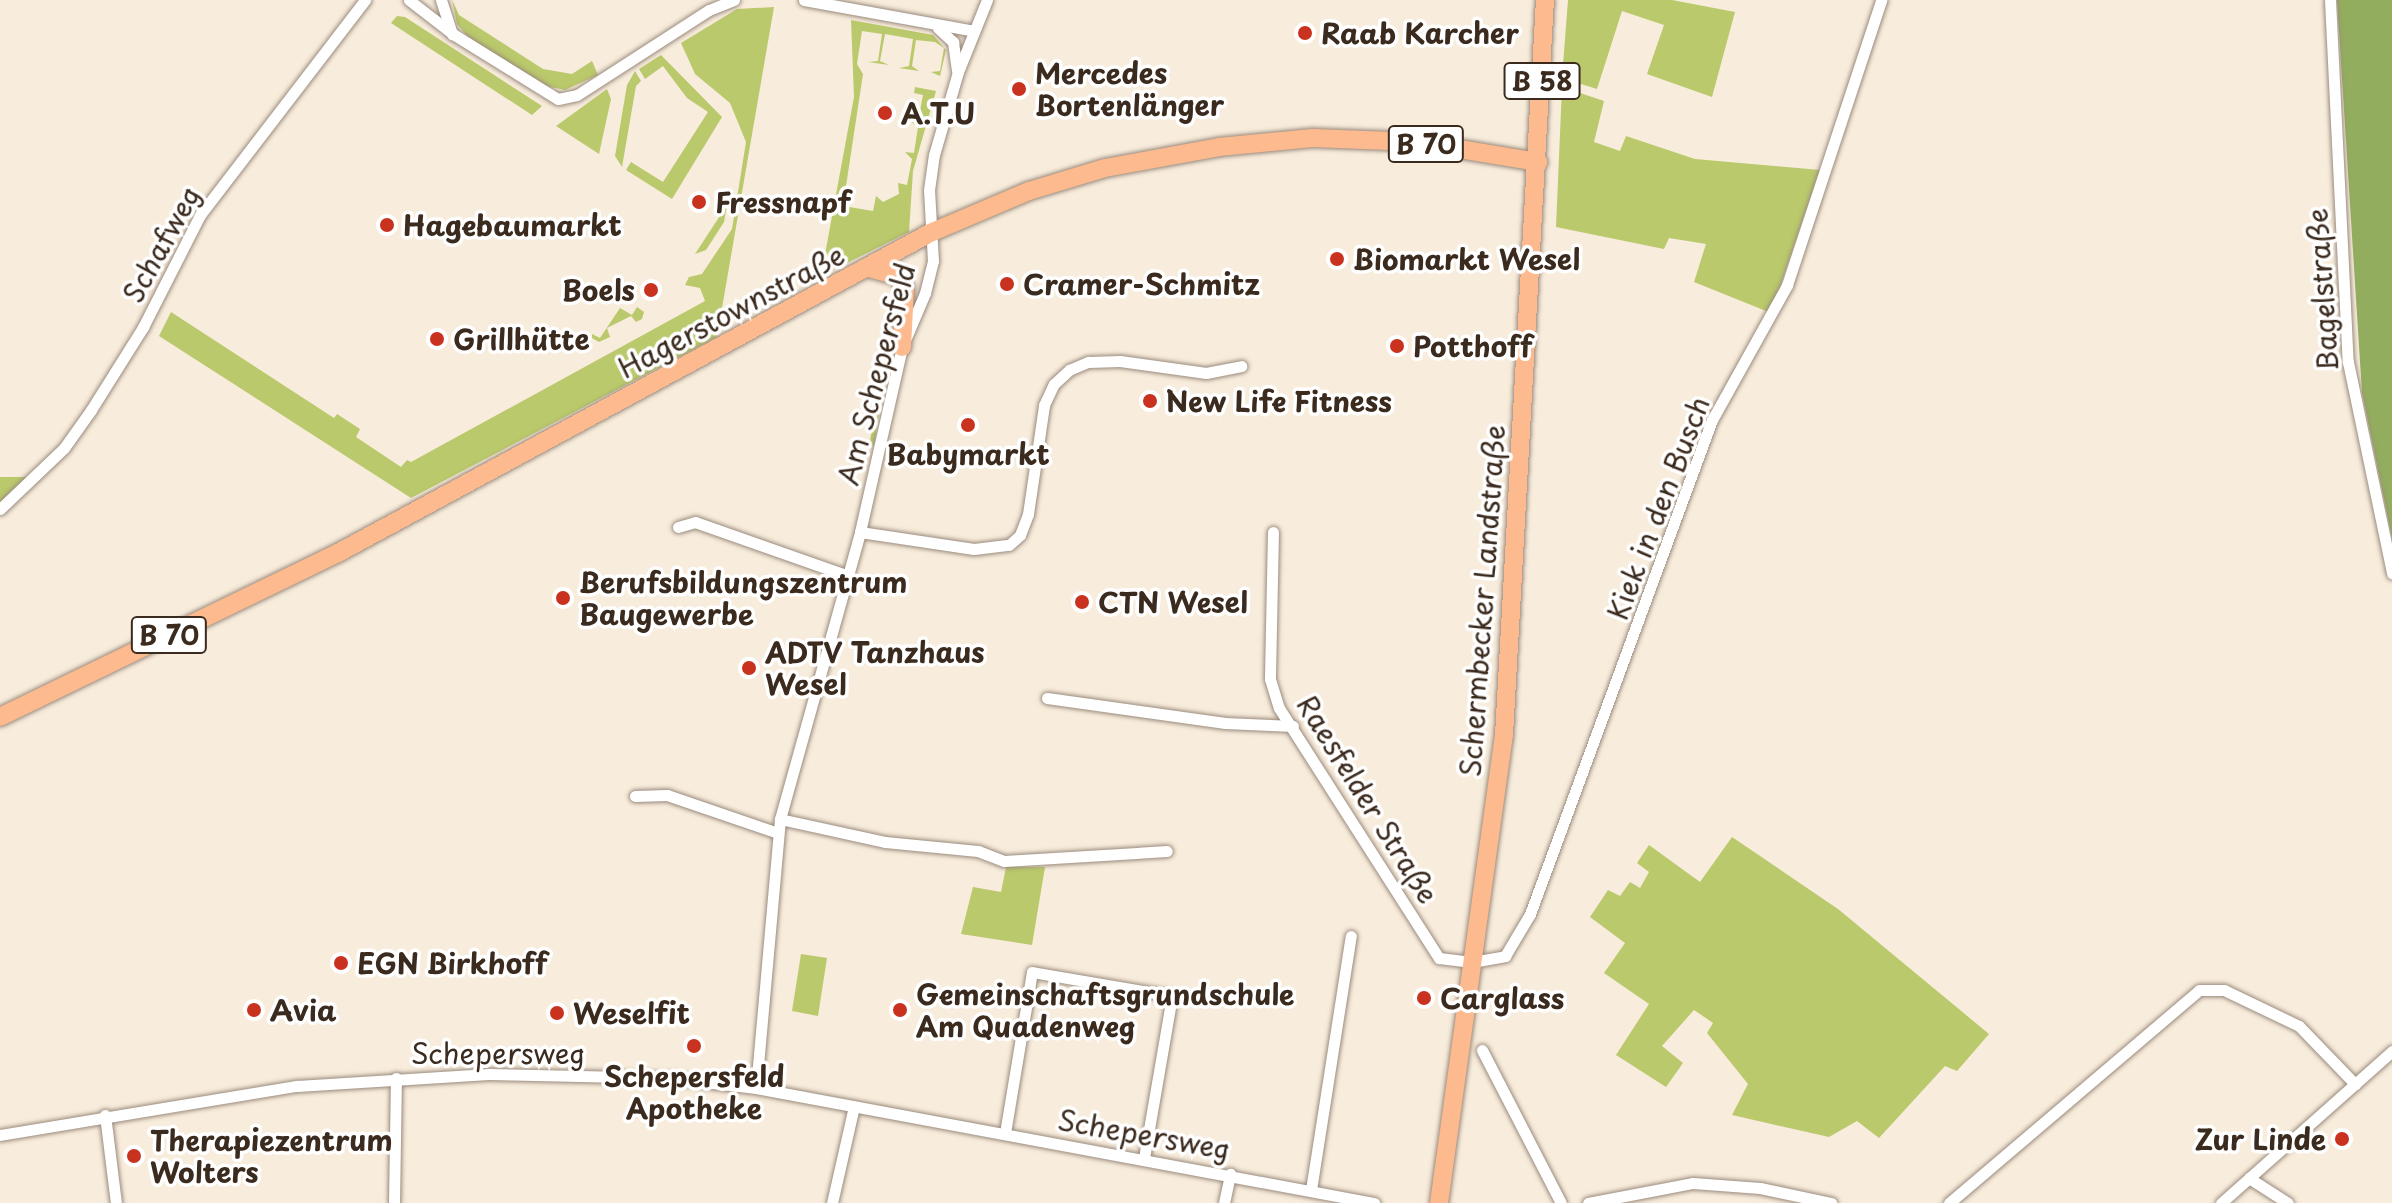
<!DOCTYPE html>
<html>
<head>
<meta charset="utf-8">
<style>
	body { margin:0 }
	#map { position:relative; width:2392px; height:1203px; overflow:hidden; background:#f8ecdc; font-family:"Playpen Sans",sans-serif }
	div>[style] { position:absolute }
	.green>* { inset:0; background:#bac96b }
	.forest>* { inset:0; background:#93ad5f }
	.roads { filter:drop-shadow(0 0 2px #9a8b7d) drop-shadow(0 0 2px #9a8b7d) }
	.street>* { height:11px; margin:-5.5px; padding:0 5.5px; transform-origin:5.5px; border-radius:5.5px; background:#fff }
	.primary>* { height:18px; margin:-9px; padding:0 9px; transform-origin:9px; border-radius:9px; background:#fcba8e }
	.dots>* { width:22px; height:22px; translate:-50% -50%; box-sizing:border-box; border:4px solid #fff; border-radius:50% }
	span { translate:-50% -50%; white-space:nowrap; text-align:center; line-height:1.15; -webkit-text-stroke:7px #fff; paint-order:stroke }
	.shield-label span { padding:2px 6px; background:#fff; border:2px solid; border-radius:6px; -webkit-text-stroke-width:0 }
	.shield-label { font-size:26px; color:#3b2a1e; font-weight:700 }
	.poi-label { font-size:28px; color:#3b2a1e; font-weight:700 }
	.left { translate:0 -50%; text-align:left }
	.right { translate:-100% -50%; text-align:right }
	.street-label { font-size:28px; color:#3b2a1e }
</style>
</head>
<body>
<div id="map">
	<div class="green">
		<i style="clip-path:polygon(452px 0,459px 15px,543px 69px,572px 74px,592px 61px,598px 75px,565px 90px,546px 86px,468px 37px,457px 24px)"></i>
		<i style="clip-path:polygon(1568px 0,1672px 0,1735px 12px,1712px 97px,1647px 74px,1664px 25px,1622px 11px,1597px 89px,1562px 78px)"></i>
		<i style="clip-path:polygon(774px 7px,717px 337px,411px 498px,159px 336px,171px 312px,334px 418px,337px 414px,360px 429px,356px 437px,401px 467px,407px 460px,411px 462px,705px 301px,700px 288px,685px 285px,689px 277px,702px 274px,732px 229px,746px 142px,730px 103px,695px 74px,681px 43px,737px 9px)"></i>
		<i style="clip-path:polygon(397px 16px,405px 17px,542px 106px,532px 115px,391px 23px)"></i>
		<i style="clip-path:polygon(851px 20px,933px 35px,946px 50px,940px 76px,931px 72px,940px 71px,944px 48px,935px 42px,916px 40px,912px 66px,919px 71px,899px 68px,909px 66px,913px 39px,885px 34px,880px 61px,889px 65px,868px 62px,878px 61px,882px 34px,862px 31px,857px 64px,863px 74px,843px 206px,873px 211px,876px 196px,883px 202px,899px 194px,898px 183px,907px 185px,912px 159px,905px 152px,914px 153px,918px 127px,910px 121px,918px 122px,923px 95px,914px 93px,915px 87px,936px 91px,913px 171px,909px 232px,821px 276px,854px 97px)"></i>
		<i style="clip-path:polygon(661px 55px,722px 117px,672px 199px,626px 170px,631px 162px,663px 182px,708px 112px,687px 98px,663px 66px,645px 79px,639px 69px)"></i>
		<i style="clip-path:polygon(635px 71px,641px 81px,636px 86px,622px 167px,615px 156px,627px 85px)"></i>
		<i style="clip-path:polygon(1562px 87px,1604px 101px,1594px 142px,1620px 151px,1626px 136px,1695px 159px,1820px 170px,1771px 313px,1694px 282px,1706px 244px,1669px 238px,1664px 249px,1556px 227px)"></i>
		<i style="clip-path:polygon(607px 89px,611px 99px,599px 154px,556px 126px)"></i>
		<i style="clip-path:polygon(727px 205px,724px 222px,706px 250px,695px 254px)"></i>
		<i style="clip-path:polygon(637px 307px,644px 312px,642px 319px,636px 322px,631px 316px,607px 328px,610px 337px,599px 342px,592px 338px,592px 334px,600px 338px,620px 308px,632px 315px)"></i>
		<i style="clip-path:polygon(883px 368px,889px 370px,888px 382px,883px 385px,874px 446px,869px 446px)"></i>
		<i style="clip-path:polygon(0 477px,31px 477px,0 504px)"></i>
		<i style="clip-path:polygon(1732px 837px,1838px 909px,1989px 1034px,1957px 1071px,1945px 1066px,1879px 1138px,1857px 1121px,1829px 1137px,1732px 1115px,1748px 1084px,1707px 1033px,1713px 1023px,1694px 1010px,1662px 1046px,1683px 1063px,1666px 1087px,1616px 1055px,1649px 1004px,1604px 973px,1625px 943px,1590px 917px,1608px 890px,1620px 896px,1630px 882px,1640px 888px,1649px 872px,1637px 863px,1649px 845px,1700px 882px)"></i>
		<i style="clip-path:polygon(1006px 867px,1045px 867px,1032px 945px,961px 934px,973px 887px,1001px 892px)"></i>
		<i style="clip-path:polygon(801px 954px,827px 958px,818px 1016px,792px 1011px)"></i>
	</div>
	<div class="forest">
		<i style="clip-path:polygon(2337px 0,2392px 0,2392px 538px,2362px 393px)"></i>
	</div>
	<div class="roads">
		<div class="street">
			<i style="left:409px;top:0;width:56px;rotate:37.7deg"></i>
			<i style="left:453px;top:34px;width:123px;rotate:31.8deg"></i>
			<i style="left:558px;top:99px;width:19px;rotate:-12deg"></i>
			<i style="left:577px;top:95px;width:157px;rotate:-32.8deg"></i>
			<i style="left:709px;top:10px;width:27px;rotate:-22deg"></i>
			<i style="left:441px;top:0;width:36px;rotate:72deg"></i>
			<i style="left:804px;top:0;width:173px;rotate:10.3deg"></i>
			<i style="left:2330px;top:0;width:362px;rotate:87.2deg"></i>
			<i style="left:2348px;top:362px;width:216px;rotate:78.2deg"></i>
			<i style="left:938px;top:28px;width:21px;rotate:43deg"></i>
			<i style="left:953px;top:42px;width:29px;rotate:82deg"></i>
			<i style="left:0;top:509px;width:88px;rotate:-43.6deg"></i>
			<i style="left:64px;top:448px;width:47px;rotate:-54.6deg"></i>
			<i style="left:91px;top:410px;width:98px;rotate:-57.9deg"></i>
			<i style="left:143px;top:327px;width:126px;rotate:-63deg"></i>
			<i style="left:200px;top:215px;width:271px;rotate:-52.5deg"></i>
			<i style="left:678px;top:527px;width:18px;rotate:-16deg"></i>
			<i style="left:695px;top:522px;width:162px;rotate:19.4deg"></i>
			<i style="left:860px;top:532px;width:115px;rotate:8.5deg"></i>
			<i style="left:974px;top:549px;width:35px;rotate:-7deg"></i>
			<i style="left:1009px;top:545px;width:15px;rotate:-42deg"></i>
			<i style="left:1020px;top:535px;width:22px;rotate:-69deg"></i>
			<i style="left:1028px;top:514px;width:110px;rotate:-81.6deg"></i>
			<i style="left:1044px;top:405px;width:23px;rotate:-65deg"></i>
			<i style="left:1054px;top:384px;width:21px;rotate:-43deg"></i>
			<i style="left:1069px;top:370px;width:21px;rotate:-23deg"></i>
			<i style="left:1088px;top:362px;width:32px;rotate:-2deg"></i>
			<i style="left:1120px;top:361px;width:87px;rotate:7.9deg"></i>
			<i style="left:1206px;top:373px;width:36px;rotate:-11deg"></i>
			<i style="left:1273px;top:532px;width:147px;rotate:91.2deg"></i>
			<i style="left:1270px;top:679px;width:30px;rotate:73deg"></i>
			<i style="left:1279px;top:708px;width:297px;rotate:57.4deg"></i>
			<i style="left:1439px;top:958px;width:33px;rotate:7deg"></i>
			<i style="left:1472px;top:962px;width:34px;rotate:-10deg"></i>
			<i style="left:1505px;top:956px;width:49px;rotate:-59.2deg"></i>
			<i style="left:1530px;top:914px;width:526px;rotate:-69.78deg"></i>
			<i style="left:1712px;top:420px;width:154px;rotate:-60.9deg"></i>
			<i style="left:1787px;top:285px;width:300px;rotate:-71.7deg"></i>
			<i style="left:1047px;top:698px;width:180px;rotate:8deg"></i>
			<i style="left:1225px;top:723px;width:68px;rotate:2.5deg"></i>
			<i style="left:635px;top:796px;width:32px;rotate:-2deg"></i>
			<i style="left:667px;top:795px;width:117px;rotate:18.9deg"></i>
			<i style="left:780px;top:819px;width:107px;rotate:12.4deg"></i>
			<i style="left:885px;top:842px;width:93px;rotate:5.5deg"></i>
			<i style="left:978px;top:851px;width:28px;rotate:21deg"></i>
			<i style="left:1004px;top:861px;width:163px;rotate:-3.5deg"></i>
			<i style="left:1482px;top:1050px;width:172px;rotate:62.7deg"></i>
			<i style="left:756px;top:1088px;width:270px;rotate:-84.9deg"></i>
			<i style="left:780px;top:819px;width:298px;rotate:-74.4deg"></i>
			<i style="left:860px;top:532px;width:190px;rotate:-77.2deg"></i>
			<i style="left:902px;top:347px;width:59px;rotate:-66.9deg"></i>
			<i style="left:925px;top:293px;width:33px;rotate:-76deg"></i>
			<i style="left:933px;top:261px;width:71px;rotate:-93.2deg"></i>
			<i style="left:929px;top:190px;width:35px;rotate:-82deg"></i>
			<i style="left:934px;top:155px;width:86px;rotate:-73.9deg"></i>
			<i style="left:958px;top:72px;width:78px;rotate:-68.1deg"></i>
			<i style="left:105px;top:1115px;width:89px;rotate:82.9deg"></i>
			<i style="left:1005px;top:1133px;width:163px;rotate:-80.5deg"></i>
			<i style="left:1032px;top:972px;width:142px;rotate:9.7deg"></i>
			<i style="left:1172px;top:996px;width:164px;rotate:99.8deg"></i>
			<i style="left:0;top:1135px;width:301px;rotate:-9.4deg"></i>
			<i style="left:297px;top:1086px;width:192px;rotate:-3.6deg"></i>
			<i style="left:489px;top:1074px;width:181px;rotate:1.3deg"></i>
			<i style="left:670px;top:1078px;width:87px;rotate:6.6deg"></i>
			<i style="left:756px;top:1088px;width:629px;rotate:10.54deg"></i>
			<i style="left:2249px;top:1178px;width:46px;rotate:32.7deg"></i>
			<i style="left:1311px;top:1190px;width:257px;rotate:-81.1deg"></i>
			<i style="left:394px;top:1203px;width:125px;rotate:-89.1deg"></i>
			<i style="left:832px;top:1203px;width:99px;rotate:-77.2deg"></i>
			<i style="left:1224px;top:1203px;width:30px;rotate:-78deg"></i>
			<i style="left:1588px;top:1203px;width:107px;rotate:-10.8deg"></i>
			<i style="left:1693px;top:1183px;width:67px;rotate:4.3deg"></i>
			<i style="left:1760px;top:1188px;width:73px;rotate:11.9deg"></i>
			<i style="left:1949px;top:1203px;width:328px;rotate:-40.4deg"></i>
			<i style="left:2199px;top:990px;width:25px"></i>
			<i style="left:2224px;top:990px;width:83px;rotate:25.6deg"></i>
			<i style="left:2299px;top:1026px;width:81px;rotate:46deg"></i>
			<i style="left:2221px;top:1203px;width:229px;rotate:-41.6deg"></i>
		</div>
		<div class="primary">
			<i style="left:869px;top:268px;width:30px;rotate:15deg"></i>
			<i style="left:898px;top:276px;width:14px;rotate:60deg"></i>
			<i style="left:905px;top:288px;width:59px;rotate:92.9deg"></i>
			<i style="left:0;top:717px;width:376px;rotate:-25.9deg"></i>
			<i style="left:338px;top:553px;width:673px;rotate:-28.39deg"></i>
			<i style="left:930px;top:233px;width:108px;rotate:-23deg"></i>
			<i style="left:1029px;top:191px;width:79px;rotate:-16.8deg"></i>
			<i style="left:1105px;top:168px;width:116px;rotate:-10.4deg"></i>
			<i style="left:1219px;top:147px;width:94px;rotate:-5.5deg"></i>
			<i style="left:1313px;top:138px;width:104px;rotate:2.2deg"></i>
			<i style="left:1417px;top:142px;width:123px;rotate:9.4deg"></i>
			<i style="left:1439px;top:1203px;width:472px;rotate:-82.1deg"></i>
			<i style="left:1504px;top:735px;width:736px;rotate:-86.81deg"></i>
		</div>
	</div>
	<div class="dots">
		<i style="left:1305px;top:33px;background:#c8321e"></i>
		<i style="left:1019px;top:89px;background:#c8321e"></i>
		<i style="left:885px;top:113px;background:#c8321e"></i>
		<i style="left:699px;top:202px;background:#c8321e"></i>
		<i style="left:387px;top:225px;background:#c8321e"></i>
		<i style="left:1337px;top:259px;background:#c8321e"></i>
		<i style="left:1007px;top:284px;background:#c8321e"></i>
		<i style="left:651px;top:290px;background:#c8321e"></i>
		<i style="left:437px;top:339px;background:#c8321e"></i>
		<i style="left:1397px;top:346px;background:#c8321e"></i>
		<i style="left:1150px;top:401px;background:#c8321e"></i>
		<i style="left:968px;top:425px;background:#c8321e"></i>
		<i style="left:563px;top:598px;background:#c8321e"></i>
		<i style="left:1082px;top:602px;background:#c8321e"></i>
		<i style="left:749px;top:668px;background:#c8321e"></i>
		<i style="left:341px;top:963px;background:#c8321e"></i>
		<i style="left:1424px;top:998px;background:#c8321e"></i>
		<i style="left:254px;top:1010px;background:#c8321e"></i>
		<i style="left:900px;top:1010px;background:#c8321e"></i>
		<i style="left:557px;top:1013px;background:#c8321e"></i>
		<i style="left:694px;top:1046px;background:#c8321e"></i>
		<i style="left:2342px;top:1139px;background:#c8321e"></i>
		<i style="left:134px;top:1156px;background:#c8321e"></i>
	</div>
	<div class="shield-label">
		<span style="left:1542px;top:81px">B 58</span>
		<span style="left:1426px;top:144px">B 70</span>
		<span style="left:169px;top:635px">B 70</span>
	</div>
	<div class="poi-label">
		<span class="left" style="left:1321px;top:33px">Raab Karcher</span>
		<span class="left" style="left:1035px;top:89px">Mercedes<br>Bortenlänger</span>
		<span class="left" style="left:901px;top:113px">A.T.U</span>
		<span class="left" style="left:715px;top:202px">Fressnapf</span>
		<span class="left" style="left:403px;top:225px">Hagebaumarkt</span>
		<span class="left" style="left:1353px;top:259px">Biomarkt Wesel</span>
		<span class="left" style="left:1023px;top:284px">Cramer-Schmitz</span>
		<span class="right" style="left:635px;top:290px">Boels</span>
		<span class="left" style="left:453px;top:339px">Grillhütte</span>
		<span class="left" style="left:1413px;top:346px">Potthoff</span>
		<span class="left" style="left:1166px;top:401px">New Life Fitness</span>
		<span style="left:968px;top:454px">Babymarkt</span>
		<span class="left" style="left:579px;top:598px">Berufsbildungszentrum<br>Baugewerbe</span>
		<span class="left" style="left:1098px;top:602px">CTN Wesel</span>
		<span class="left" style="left:765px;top:668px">ADTV Tanzhaus<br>Wesel</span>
		<span class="left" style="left:357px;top:963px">EGN Birkhoff</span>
		<span class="left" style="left:916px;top:1010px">Gemeinschaftsgrundschule<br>Am Quadenweg</span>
		<span class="left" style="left:1440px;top:998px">Carglass</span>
		<span class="left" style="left:270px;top:1010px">Avia</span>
		<span class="left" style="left:573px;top:1013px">Weselfit</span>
		<span style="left:694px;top:1092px">Schepersfeld<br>Apotheke</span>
		<span class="right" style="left:2326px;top:1139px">Zur Linde</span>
		<span class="left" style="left:150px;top:1156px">Therapiezentrum<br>Wolters</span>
	</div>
	<div class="street-label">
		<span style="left:161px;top:244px;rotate:-61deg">Schafweg</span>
		<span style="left:2322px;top:290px;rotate:-94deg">Bagelstraße</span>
		<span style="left:731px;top:311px;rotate:-28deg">Hagerstownstraße</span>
		<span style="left:876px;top:374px;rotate:-75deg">Am Schepersfeld</span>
		<span style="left:1658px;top:508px;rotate:-69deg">Kiek in den Busch</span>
		<span style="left:1482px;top:601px;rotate:-86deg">Schermbecker Landstraße</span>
		<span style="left:1368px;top:799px;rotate:58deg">Raesfelder Straße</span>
		<span style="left:498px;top:1053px">Schepersweg</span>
		<span style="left:1144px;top:1134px;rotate:10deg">Schepersweg</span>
	</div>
</div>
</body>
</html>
